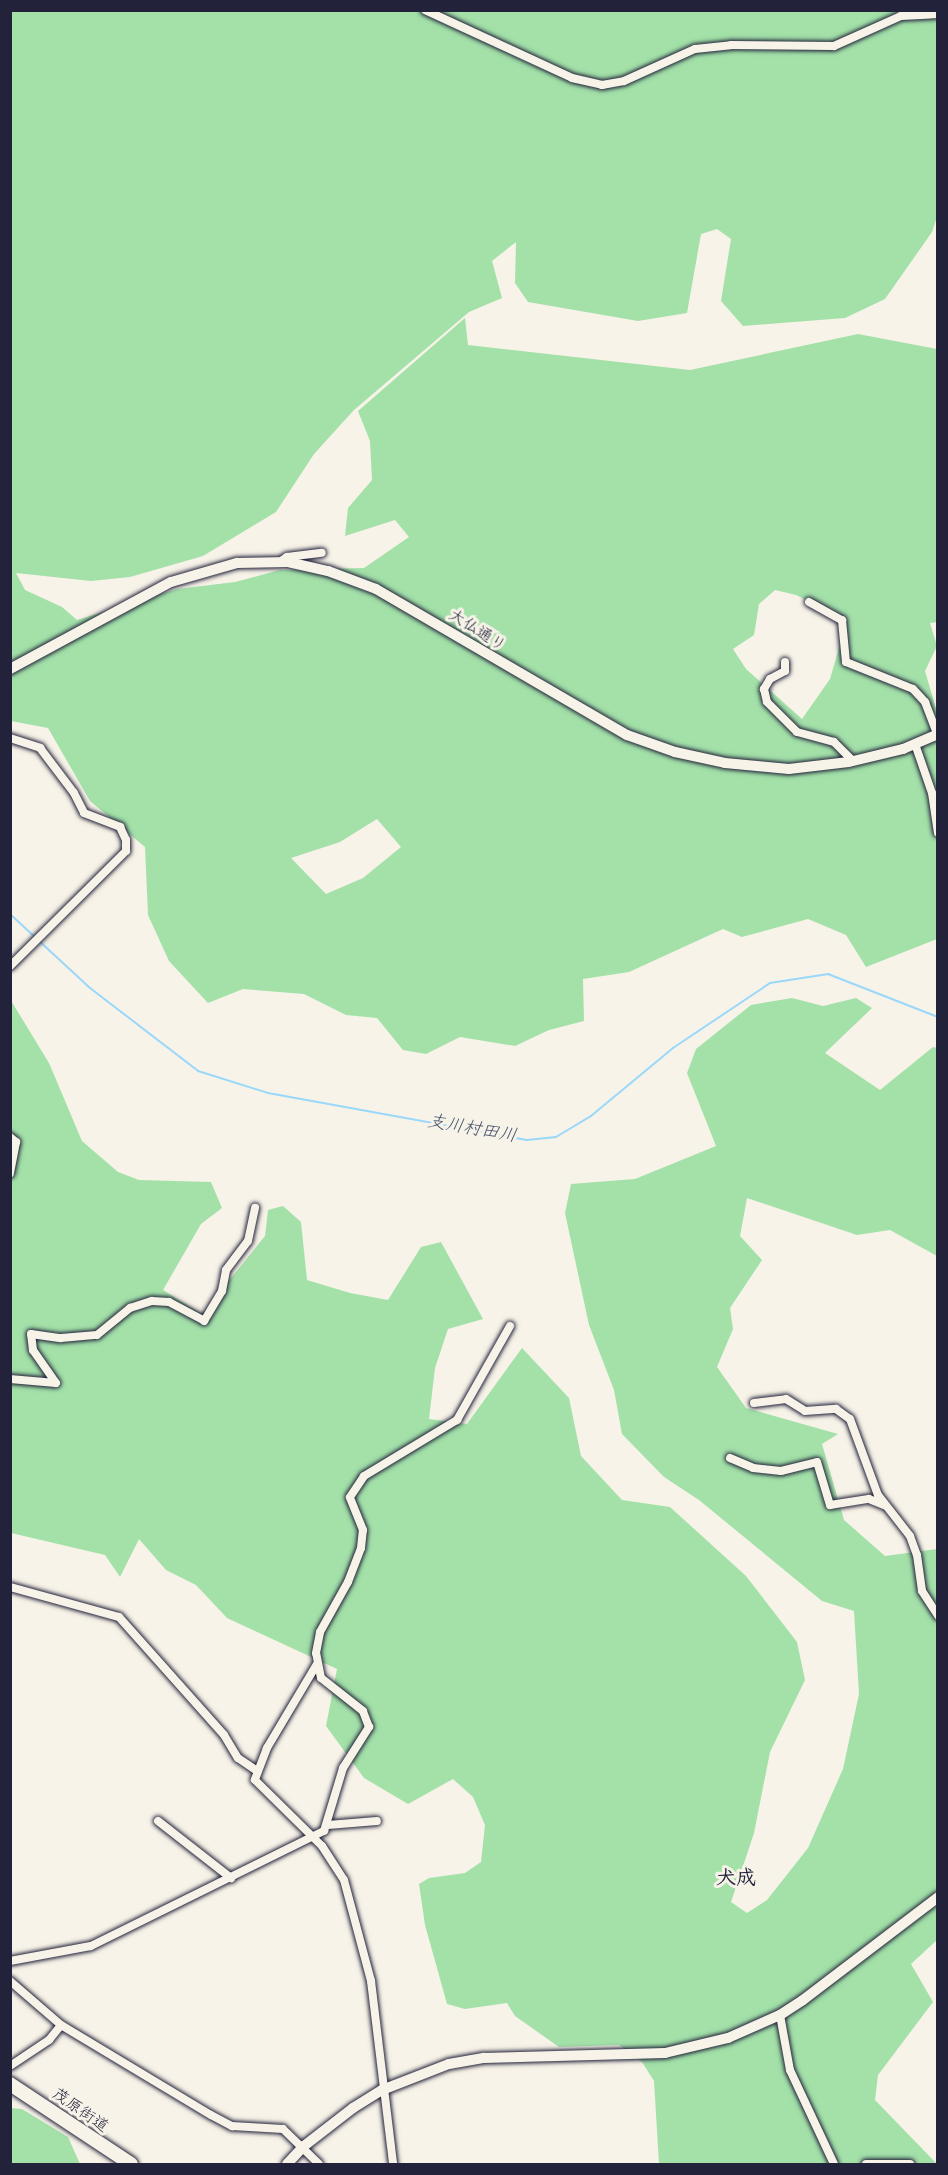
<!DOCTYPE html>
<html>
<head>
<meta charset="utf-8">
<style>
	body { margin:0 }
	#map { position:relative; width:948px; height:2175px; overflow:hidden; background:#f7f3e8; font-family:Kalam,"Klee One",sans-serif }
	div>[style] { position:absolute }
	.green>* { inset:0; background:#a3e1a9 }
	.stream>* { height:2px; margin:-1px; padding:0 1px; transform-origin:1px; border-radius:1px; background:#9ad8fb }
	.roads { filter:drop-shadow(0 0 2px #22223b) drop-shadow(0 0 2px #22223b) }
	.minor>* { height:8px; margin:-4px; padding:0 4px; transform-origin:4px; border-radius:4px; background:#f7f3e8 }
	.tertiary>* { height:10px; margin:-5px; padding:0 5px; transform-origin:5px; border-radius:5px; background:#f7f3e8 }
	.primary>* { height:14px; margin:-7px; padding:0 7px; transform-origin:7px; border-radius:7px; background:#f7f3e8 }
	span { translate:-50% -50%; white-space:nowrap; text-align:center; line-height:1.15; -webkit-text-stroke:6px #f7f3e8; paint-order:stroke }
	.street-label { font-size:16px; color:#22223b }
	.water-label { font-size:18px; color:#40506b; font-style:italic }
	.quarter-label { font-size:20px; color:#22223b; font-weight:700 }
	.frame { position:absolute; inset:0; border:12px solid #22223b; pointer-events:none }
</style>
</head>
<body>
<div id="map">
	<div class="green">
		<i style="clip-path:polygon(evenodd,10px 11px,937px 11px,937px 217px,932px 232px,885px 299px,845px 318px,743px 326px,721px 301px,731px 239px,717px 229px,701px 234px,687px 313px,638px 321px,528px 302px,515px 283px,516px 242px,492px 261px,502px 298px,469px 312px,354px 410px,314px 454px,276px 512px,203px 556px,130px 577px,91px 581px,16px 573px,25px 590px,62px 607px,77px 620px,177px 589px,235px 582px,280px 570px,364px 568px,409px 537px,395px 520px,345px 536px,348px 508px,372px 480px,370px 441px,358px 411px,465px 318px,468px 345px,690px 370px,858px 334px,937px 349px,938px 622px,930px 623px,937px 646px,925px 671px,937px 712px,937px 939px,866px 967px,846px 935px,808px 919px,742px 937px,723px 929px,629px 972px,583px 979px,584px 1021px,549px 1030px,515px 1046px,460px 1037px,426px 1054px,403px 1050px,377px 1018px,346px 1015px,304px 994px,243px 989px,208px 1003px,169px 961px,148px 915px,145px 847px,90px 801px,48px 728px,11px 721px,10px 11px,775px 590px,796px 595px,847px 620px,830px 679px,802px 719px,746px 669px,733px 649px,754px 635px,759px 604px,775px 590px,10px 11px,377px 819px,401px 847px,363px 878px,326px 894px,291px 858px,340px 842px,377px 819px)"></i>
		<i style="clip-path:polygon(792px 998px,823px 1006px,856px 998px,872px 1008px,825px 1053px,880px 1090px,933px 1047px,937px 1048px,937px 1256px,890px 1230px,857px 1235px,747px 1198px,740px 1236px,762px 1260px,730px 1308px,733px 1329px,717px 1367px,746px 1408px,838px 1434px,822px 1444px,844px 1520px,885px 1556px,937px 1549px,937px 1940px,911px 1964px,933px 2002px,878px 2075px,875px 2100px,937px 2164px,659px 2164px,654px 2081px,642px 2062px,619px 2045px,559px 2047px,515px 2016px,507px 2003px,465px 2009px,447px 2004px,425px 1925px,419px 1884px,429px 1878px,465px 1873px,481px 1862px,485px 1825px,473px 1797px,453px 1779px,408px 1804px,364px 1778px,326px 1726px,337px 1669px,227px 1618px,196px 1585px,166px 1570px,139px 1539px,120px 1577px,105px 1555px,11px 1533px,10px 999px,49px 1063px,82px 1141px,118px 1172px,139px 1180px,211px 1182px,222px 1208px,201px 1224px,163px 1290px,202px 1314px,265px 1236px,268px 1210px,283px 1206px,301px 1222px,307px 1280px,350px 1293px,388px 1300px,421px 1247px,441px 1242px,483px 1319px,448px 1329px,435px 1368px,429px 1419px,467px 1424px,522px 1348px,569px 1398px,581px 1456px,622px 1500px,670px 1507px,746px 1576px,797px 1642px,805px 1680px,770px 1752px,754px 1833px,731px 1902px,747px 1913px,767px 1900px,808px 1848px,843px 1769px,859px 1694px,854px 1611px,822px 1601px,699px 1500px,664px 1477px,622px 1434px,614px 1390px,589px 1325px,565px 1213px,571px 1184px,635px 1179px,716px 1146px,687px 1073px,696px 1049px,751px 1005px)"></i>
		<i style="clip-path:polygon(11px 2108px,22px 2109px,68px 2137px,80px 2164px,11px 2164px)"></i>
	</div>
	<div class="stream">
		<i style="left:10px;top:914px;width:109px;rotate:42.8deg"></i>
		<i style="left:90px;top:988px;width:136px;rotate:37.5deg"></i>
		<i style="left:198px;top:1071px;width:73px;rotate:17.4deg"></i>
		<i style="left:268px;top:1093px;width:263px;rotate:10.3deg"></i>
		<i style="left:527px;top:1140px;width:29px;rotate:-6deg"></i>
		<i style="left:556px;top:1137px;width:41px;rotate:-31deg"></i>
		<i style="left:591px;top:1116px;width:107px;rotate:-39.7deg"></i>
		<i style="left:673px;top:1048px;width:117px;rotate:-33.8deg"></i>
		<i style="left:770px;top:983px;width:59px;rotate:-8.8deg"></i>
		<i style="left:828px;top:974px;width:118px;rotate:21.4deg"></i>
	</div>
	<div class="roads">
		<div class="minor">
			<i style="left:425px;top:10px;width:162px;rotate:24.8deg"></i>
			<i style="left:572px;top:78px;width:31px;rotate:13deg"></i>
			<i style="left:602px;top:85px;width:22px;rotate:-10deg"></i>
			<i style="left:624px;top:81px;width:78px;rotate:-24.3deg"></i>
			<i style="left:695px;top:49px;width:36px;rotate:-6deg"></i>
			<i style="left:731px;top:45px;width:103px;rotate:0.6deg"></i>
			<i style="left:834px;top:46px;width:73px;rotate:-24.1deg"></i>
			<i style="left:901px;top:16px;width:37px;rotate:-3deg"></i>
			<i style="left:281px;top:561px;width:7px;rotate:-34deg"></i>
			<i style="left:287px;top:557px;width:35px;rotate:-7deg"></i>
			<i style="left:809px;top:602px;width:38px;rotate:29deg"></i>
			<i style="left:842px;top:620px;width:42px;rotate:84.6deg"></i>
			<i style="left:846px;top:662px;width:72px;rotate:21.9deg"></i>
			<i style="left:913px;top:689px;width:18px;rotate:47deg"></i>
			<i style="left:925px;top:702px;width:34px;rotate:69deg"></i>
			<i style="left:785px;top:662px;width:9px;rotate:90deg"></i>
			<i style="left:785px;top:671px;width:17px;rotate:152deg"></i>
			<i style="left:770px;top:679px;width:12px;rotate:121deg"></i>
			<i style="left:764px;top:689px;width:13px;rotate:77deg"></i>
			<i style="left:767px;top:702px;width:42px;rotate:45deg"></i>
			<i style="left:797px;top:732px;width:38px;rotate:15deg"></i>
			<i style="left:834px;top:742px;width:27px;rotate:45deg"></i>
			<i style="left:10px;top:738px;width:32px;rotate:18deg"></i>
			<i style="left:40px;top:748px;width:56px;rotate:52.9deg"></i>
			<i style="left:74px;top:793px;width:22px;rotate:63deg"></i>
			<i style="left:84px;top:813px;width:39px;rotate:21deg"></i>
			<i style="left:120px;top:827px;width:14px;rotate:65deg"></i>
			<i style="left:126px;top:840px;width:11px;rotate:90deg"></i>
			<i style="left:126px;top:851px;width:163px;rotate:135.2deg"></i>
			<i style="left:915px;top:744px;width:52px;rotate:70.9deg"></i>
			<i style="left:932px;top:793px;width:40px;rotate:81.5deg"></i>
			<i style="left:10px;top:1137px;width:8px;rotate:40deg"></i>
			<i style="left:16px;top:1142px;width:32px;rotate:101deg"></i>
			<i style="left:10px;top:1379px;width:46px;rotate:5deg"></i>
			<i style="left:56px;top:1383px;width:40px;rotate:-124.9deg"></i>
			<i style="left:33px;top:1350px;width:16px;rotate:-97deg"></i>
			<i style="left:31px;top:1334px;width:30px;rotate:8deg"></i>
			<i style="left:61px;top:1338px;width:36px;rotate:-5deg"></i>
			<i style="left:97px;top:1335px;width:43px;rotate:-39.3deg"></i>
			<i style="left:130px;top:1308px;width:23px;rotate:-18deg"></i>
			<i style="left:152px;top:1301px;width:17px;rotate:3deg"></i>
			<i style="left:169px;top:1302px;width:40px;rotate:28deg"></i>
			<i style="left:204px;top:1321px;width:35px;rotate:-59deg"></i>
			<i style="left:222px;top:1291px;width:21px;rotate:-79deg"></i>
			<i style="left:226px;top:1270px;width:36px;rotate:-53deg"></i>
			<i style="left:248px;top:1241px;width:34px;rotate:-78deg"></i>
			<i style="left:754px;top:1403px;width:32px;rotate:-7deg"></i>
			<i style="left:786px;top:1399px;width:22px;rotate:32deg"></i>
			<i style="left:805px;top:1411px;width:31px;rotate:-4deg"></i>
			<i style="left:836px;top:1409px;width:17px;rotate:36deg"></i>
			<i style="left:850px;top:1419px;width:81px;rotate:69.8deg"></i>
			<i style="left:878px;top:1495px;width:52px;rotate:52deg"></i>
			<i style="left:910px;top:1536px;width:20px;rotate:70deg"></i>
			<i style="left:917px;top:1555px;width:36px;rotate:82deg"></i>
			<i style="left:922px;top:1591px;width:30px;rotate:57deg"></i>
			<i style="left:730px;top:1458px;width:25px;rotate:23deg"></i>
			<i style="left:753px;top:1468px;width:28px;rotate:6deg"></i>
			<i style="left:781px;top:1471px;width:37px;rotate:-14deg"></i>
			<i style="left:817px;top:1462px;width:45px;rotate:73.2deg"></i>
			<i style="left:830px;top:1505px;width:39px;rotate:-9deg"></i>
			<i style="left:869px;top:1499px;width:18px;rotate:22deg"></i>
			<i style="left:10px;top:1587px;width:113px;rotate:15.4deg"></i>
			<i style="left:119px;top:1617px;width:158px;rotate:48.3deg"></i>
			<i style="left:224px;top:1735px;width:27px;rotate:59deg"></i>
			<i style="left:238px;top:1758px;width:23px;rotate:34deg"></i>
			<i style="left:317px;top:1664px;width:98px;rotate:120.8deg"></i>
			<i style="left:267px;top:1748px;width:34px;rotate:111deg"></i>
			<i style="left:255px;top:1780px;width:94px;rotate:44.6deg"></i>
			<i style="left:322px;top:1846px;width:40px;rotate:57.1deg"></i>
			<i style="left:344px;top:1880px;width:105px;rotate:75deg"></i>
			<i style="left:371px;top:1981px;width:184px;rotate:83.1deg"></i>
			<i style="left:158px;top:1821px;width:93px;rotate:38deg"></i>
			<i style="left:328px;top:1825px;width:49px;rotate:-4.7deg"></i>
			<i style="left:10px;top:1961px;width:82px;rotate:-10.5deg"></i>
			<i style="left:91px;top:1946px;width:260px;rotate:-26.3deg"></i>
			<i style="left:324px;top:1831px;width:66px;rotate:-73.2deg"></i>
			<i style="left:343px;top:1768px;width:49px;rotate:-57.6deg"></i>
			<i style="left:369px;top:1727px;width:17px;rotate:-111deg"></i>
			<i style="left:363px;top:1711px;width:53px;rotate:-141.8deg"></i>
			<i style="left:321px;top:1678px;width:25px;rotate:-101deg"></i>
			<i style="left:316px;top:1653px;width:21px;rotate:-79deg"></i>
			<i style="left:320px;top:1632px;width:57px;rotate:-60.8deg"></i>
			<i style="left:348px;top:1582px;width:36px;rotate:-69deg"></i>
			<i style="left:361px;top:1548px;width:18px;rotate:-84deg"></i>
			<i style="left:363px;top:1530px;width:35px;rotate:-112deg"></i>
			<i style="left:350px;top:1497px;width:25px;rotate:-56deg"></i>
			<i style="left:364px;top:1476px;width:109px;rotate:-31.1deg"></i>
			<i style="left:457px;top:1420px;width:108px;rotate:-60.6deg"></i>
			<i style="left:10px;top:1981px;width:67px;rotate:40.8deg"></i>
			<i style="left:61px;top:2025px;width:175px;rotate:31deg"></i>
			<i style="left:211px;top:2115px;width:24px;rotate:28deg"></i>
			<i style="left:232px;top:2126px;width:51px;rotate:3.4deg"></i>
			<i style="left:283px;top:2129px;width:50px;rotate:44.2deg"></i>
			<i style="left:780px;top:2015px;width:56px;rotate:79.7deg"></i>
			<i style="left:790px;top:2070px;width:104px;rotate:64.9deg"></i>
			<i style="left:10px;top:2066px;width:47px;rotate:-33.7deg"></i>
			<i style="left:49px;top:2040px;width:19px;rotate:-51deg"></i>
			<i style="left:866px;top:2164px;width:44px"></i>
		</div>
		<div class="tertiary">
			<i style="left:10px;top:669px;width:183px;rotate:-28.4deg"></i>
			<i style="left:171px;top:582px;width:69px;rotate:-16.1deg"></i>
			<i style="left:237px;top:563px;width:51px;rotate:-1.1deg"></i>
			<i style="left:288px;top:562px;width:41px;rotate:12.7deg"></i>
			<i style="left:328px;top:571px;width:51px;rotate:20.6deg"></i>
			<i style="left:376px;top:589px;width:290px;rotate:30.2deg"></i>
			<i style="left:627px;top:735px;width:51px;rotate:19.5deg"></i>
			<i style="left:675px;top:752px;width:51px;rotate:12.4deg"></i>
			<i style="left:725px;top:763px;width:64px;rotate:5.4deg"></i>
			<i style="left:789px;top:769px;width:60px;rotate:-6.7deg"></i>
			<i style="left:849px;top:762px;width:56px;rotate:-13.5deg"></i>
			<i style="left:903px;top:749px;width:38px;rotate:-23deg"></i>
			<i style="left:287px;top:2164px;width:25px;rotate:-47deg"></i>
			<i style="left:304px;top:2146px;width:62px;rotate:-37.8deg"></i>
			<i style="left:353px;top:2108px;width:34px;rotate:-32deg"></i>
			<i style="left:382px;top:2090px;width:72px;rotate:-21.2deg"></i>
			<i style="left:449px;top:2064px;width:36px;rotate:-10deg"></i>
			<i style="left:484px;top:2058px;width:181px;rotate:-1.6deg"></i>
			<i style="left:665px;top:2053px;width:65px;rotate:-13.4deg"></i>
			<i style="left:728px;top:2038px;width:57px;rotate:-23.9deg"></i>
			<i style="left:780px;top:2015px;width:27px;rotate:-33deg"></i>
			<i style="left:803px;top:2000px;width:170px;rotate:-37.3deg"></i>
		</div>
		<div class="primary">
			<i style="left:10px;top:2084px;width:145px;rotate:33.5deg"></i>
		</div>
	</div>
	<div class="street-label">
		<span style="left:477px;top:631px;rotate:32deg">大仏通り</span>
		<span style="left:80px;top:2111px;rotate:35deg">茂原街道</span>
	</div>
	<div class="water-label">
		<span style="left:472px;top:1130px;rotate:10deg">支川村田川</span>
	</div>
	<div class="quarter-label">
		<span style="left:736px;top:1879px">犬成</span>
	</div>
	<div class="frame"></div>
</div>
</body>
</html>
